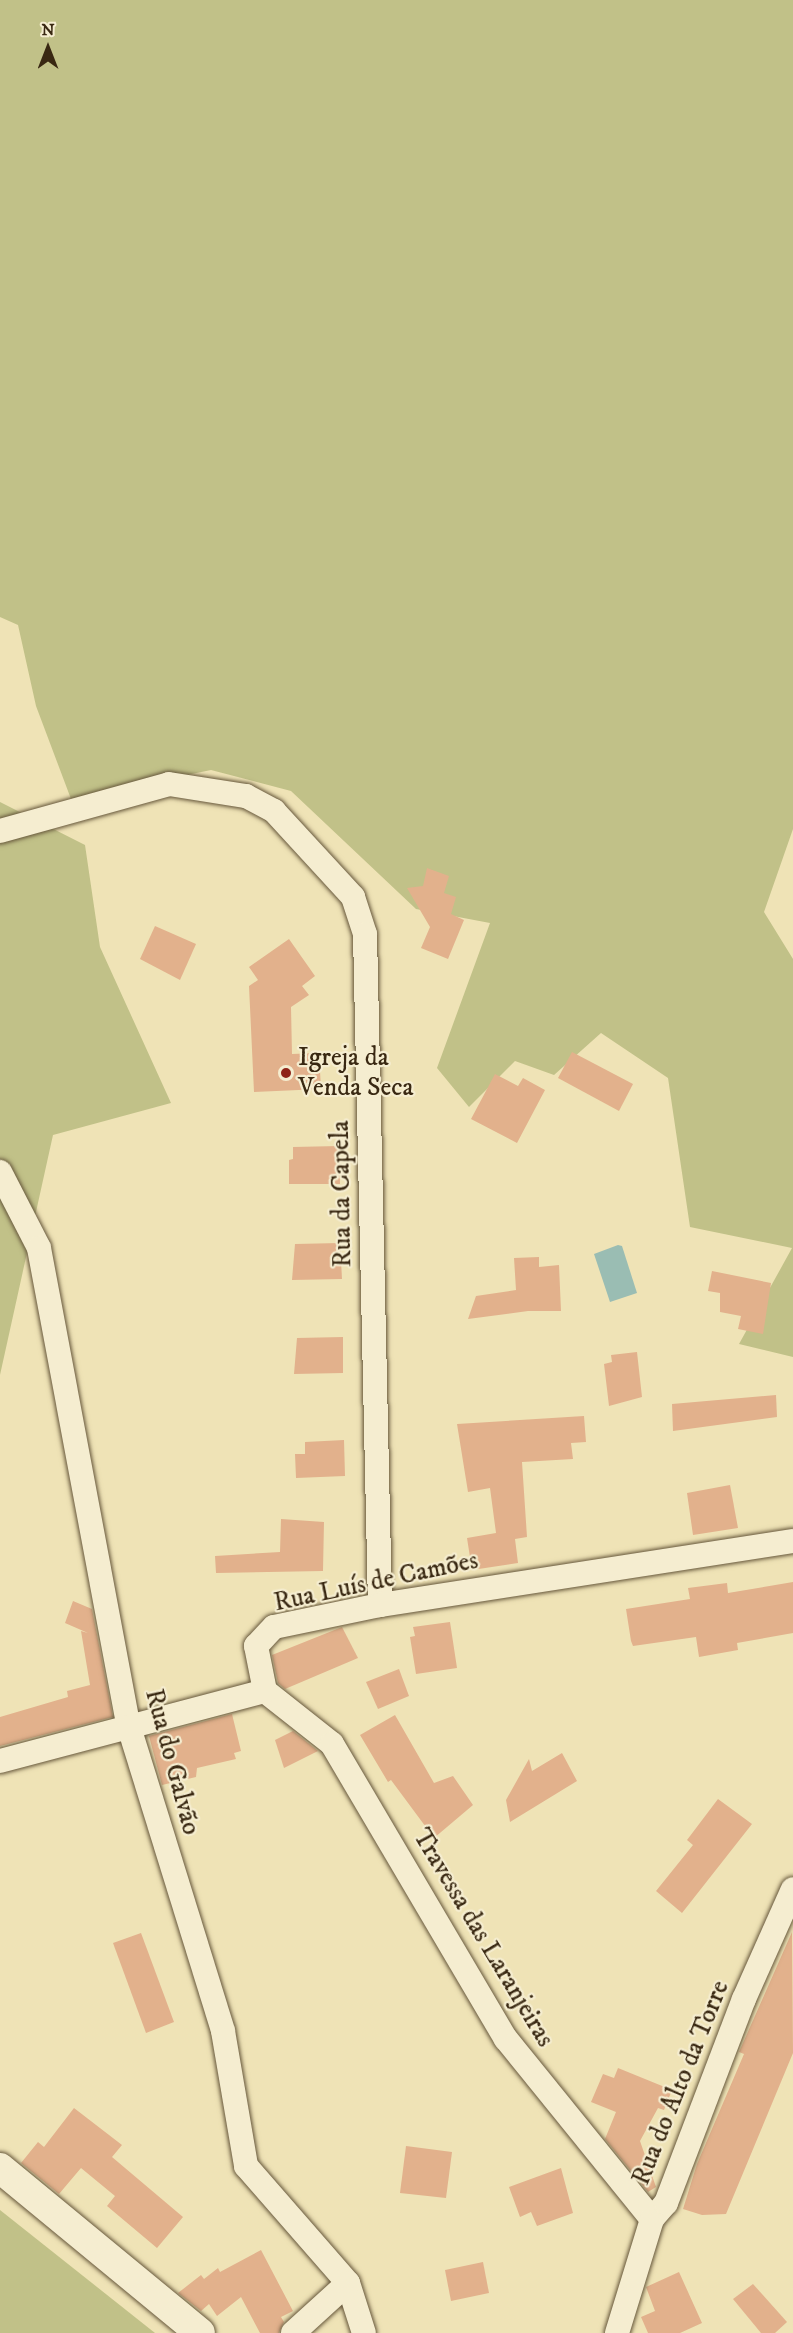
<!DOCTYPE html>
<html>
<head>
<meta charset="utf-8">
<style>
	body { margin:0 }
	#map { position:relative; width:793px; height:2333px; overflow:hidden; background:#efe3b6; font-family:"IM FELL DW Pica",serif }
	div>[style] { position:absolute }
	.green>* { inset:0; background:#c1c188 }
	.water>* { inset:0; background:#9abdb3 }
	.building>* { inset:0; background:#e2b18c }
	.roads { filter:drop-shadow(0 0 2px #66573b) drop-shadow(0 0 2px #66573b) }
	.minor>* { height:24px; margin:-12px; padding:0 12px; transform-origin:12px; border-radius:12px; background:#f5edd0 }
	.tertiary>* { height:30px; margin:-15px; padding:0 15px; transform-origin:15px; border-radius:15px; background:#f5edd0 }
	.dots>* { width:16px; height:16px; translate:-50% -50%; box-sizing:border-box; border:3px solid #f5edd0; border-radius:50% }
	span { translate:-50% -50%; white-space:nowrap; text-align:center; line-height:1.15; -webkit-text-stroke:4.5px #f5edd0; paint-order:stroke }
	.poi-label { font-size:26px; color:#392812 }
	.left { translate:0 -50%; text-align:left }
	.street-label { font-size:26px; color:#392812 }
	.north { position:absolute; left:18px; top:18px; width:60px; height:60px; -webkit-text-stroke:4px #f5edd0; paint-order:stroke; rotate:0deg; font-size:16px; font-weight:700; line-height:24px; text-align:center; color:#392812 }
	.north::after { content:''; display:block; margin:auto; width:21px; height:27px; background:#392812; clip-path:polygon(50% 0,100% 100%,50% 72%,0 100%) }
</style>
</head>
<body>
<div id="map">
	<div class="green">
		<i style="clip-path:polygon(0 0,793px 0,793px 829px,764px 912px,793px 959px,793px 1357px,739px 1344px,792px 1248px,690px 1227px,668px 1078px,601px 1033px,554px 1075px,515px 1061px,469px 1107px,437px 1068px,490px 923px,416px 909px,291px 791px,211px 770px,71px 799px,36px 706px,18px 625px,0 617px)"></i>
		<i style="clip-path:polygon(0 802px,85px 845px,100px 947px,171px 1103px,53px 1135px,0 1375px)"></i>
		<i style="clip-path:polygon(0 2210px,155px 2333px,0 2333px)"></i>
	</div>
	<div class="water">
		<i style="clip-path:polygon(618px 1245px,622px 1246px,637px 1293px,610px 1302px,594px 1254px)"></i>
	</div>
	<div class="building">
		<i style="clip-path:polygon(427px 868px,449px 876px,444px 893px,456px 897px,451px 914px,464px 920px,448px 959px,421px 948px,430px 927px,407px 888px,423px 886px)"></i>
		<i style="clip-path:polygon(155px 926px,196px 944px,180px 980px,140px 959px)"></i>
		<i style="clip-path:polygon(289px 939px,315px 976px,302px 986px,309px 995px,291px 1007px,292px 1054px,319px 1053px,321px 1089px,254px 1092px,249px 986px,258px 980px,249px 967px)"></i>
		<i style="clip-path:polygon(572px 1052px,633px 1084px,619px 1111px,558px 1078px)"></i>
		<i style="clip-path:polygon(495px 1074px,518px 1086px,523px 1078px,545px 1090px,517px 1143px,471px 1119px)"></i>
		<i style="clip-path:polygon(339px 1146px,340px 1184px,289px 1184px,289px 1160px,293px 1159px,293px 1147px)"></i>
		<i style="clip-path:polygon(340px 1243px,342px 1279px,292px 1280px,295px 1244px)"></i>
		<i style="clip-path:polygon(539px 1257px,539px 1267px,559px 1265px,561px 1311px,528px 1311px,468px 1319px,476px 1296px,516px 1290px,514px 1258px)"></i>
		<i style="clip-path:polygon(712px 1271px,771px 1283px,763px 1334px,738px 1329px,741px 1316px,720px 1312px,720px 1293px,708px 1291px)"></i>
		<i style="clip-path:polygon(343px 1337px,343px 1373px,294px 1374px,297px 1338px)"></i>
		<i style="clip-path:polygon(637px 1352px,642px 1397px,609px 1406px,604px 1364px,612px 1362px,611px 1355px)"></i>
		<i style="clip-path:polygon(776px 1395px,777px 1417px,673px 1431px,672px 1404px)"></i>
		<i style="clip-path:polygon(584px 1416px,586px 1442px,571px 1443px,573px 1459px,522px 1462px,527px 1537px,515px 1539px,518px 1563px,472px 1570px,467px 1538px,496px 1533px,490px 1488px,468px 1492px,457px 1424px)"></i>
		<i style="clip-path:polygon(344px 1440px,345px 1476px,296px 1478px,295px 1454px,305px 1454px,305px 1442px)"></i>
		<i style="clip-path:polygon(730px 1485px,738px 1528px,693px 1535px,687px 1493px)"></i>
		<i style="clip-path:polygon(281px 1519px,324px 1522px,323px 1571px,216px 1573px,215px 1556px,280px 1552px)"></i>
		<i style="clip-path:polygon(793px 1582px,793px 1633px,737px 1643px,738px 1650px,699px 1657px,696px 1637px,633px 1646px,631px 1641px,626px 1609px,690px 1599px,688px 1588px,727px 1583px,728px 1593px)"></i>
		<i style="clip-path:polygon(73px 1601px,92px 1609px,113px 1717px,0 1746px,0 1717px,68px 1697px,67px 1691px,90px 1685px,81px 1631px,88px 1633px,65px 1623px)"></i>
		<i style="clip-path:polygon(450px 1622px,457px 1668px,416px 1674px,410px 1637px,415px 1636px,413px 1627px)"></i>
		<i style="clip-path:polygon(342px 1627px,358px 1658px,285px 1689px,278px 1683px,272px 1655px)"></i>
		<i style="clip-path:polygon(399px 1669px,409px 1696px,378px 1709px,366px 1682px)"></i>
		<i style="clip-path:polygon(232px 1714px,241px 1751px,234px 1753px,236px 1759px,197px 1768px,196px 1777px,162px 1785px,149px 1736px)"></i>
		<i style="clip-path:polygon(395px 1715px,434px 1783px,453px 1776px,473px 1805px,434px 1838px,391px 1780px,388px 1782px,360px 1735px)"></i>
		<i style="clip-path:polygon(293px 1731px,318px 1751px,284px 1768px,275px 1740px)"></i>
		<i style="clip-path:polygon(562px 1753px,577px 1781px,510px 1822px,506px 1800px,529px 1759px,532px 1771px)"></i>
		<i style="clip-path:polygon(718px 1799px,752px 1824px,682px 1913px,656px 1891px,693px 1845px,687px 1840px)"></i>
		<i style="clip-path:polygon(792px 1932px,793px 2053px,726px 2214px,702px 2215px,683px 2209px,697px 2164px,744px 2054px,739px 2052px)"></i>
		<i style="clip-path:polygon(141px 1933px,174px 2022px,146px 2033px,113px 1943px)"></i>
		<i style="clip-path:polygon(618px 2068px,672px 2090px,664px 2110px,658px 2108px,640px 2141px,656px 2187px,648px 2192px,605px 2139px,616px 2112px,591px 2102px,603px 2074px,614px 2078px)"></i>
		<i style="clip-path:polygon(74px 2108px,122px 2145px,112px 2157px,183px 2217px,157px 2248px,107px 2206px,115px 2196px,81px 2168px,59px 2194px,21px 2163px,38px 2142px,44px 2147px)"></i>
		<i style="clip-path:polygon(406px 2146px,452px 2152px,446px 2198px,400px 2193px)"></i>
		<i style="clip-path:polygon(561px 2168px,573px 2213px,537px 2226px,531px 2212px,520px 2217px,509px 2187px)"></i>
		<i style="clip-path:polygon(261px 2250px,293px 2311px,281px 2317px,284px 2322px,279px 2333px,260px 2333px,241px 2297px,217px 2316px,209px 2304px,201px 2311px,178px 2293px,201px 2275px,204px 2279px,218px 2268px,220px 2272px)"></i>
		<i style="clip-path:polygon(483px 2262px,489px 2293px,451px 2301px,445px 2270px)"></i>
		<i style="clip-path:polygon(679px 2272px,702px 2323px,680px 2333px,648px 2333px,641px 2317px,655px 2311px,646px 2287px)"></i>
		<i style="clip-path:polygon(753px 2284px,787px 2322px,775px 2333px,761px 2333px,733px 2299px)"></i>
	</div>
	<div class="roads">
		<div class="minor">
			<i style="left:0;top:831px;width:175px;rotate:-15.5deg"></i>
			<i style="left:169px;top:784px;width:78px;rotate:8.9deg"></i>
			<i style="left:246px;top:796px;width:32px;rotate:28deg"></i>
			<i style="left:274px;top:811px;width:117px;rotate:47.4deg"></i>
			<i style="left:353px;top:897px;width:39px;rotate:72deg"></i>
			<i style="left:365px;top:934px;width:671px;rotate:88.72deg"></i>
			<i style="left:0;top:1172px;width:85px;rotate:62.8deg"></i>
			<i style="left:39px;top:1248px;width:487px;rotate:79.4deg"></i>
			<i style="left:129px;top:1727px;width:318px;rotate:72.8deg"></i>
			<i style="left:223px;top:2031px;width:137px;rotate:80.3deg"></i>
			<i style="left:246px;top:2166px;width:155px;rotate:48.9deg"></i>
			<i style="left:348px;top:2283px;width:52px;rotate:72.3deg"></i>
			<i style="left:265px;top:1691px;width:85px;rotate:38.3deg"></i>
			<i style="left:332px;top:1744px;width:342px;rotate:59.5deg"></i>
			<i style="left:506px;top:2039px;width:232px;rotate:51deg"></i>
			<i style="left:0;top:1761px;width:274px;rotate:-14.8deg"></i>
			<i style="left:265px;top:1691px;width:46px;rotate:-101.3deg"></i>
			<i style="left:256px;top:1646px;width:26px;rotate:-47deg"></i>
			<i style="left:274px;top:1627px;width:108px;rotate:-11.7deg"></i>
			<i style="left:380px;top:1605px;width:418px;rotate:-8.8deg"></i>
			<i style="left:293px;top:2333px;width:74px;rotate:-42.3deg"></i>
			<i style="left:617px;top:2333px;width:119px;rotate:-72.9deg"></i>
			<i style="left:652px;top:2219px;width:21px;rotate:-49deg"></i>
			<i style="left:666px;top:2203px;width:218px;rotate:-69.1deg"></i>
			<i style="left:744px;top:1999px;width:120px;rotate:-66deg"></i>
		</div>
		<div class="tertiary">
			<i style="left:0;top:2168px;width:259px;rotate:39.5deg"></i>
		</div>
	</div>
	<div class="dots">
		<i style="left:286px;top:1073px;background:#8f2418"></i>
	</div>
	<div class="poi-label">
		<span class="left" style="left:298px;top:1073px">Igreja da<br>Venda Seca</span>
	</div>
	<div class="street-label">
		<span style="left:342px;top:1194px;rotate:-91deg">Rua da Capela</span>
		<span style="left:376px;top:1582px;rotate:-12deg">Rua Luís de Camões</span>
		<span style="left:172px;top:1762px;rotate:75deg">Rua do Galvão</span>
		<span style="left:483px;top:1938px;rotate:59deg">Travessa das Laranjeiras</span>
		<span style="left:681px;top:2083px;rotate:-68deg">Rua do Alto da Torre</span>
	</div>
	<div class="north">N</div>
</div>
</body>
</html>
